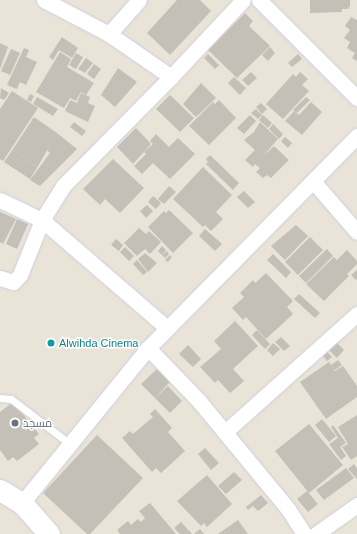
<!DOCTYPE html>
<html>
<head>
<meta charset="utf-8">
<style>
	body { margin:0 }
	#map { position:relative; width:357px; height:534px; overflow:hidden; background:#e9e3d8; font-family:Helvetica,Cairo,sans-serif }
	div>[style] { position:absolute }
	.building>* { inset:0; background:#c4c0b8 }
	.roads { filter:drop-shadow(0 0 1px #ced0df) drop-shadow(0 0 1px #ced0df) }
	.service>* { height:7px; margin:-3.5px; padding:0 3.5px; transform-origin:3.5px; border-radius:3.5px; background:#fff }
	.minor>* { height:15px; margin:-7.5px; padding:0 7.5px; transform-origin:7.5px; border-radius:7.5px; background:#fff }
	.secondary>* { height:21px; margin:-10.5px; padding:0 10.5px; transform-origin:10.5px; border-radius:10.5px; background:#fff }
	.dots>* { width:11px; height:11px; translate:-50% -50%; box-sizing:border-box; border:2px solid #fff; border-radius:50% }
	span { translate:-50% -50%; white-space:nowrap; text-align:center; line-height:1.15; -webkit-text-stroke:3px #fff; paint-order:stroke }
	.culture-label { font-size:11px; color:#0d838f }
	.left { translate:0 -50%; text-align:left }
	.worship-label { font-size:11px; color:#5b616d }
</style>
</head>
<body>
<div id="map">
	<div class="building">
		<i style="clip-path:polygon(177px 0,200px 0,211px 11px,170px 55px,147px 33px)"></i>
		<i style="clip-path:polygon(310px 0,350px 0,350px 6px,348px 9px,342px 9px,342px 12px,310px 13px)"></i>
		<i style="clip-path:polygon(245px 13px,253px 21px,249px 26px,270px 46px,237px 78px,208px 50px)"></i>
		<i style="clip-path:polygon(351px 17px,357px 20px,357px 61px,352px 58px,355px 53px,347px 48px,350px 42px,344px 38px,350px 30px,345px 26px)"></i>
		<i style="clip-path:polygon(62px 37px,78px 48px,72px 58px,59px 50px,53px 60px,49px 57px)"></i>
		<i style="clip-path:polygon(0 43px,8px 47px,0 69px)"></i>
		<i style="clip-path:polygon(270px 47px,275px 53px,268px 61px,262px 55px)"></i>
		<i style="clip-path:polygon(24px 48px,29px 50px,26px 57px,37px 62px,26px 85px,20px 82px,17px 89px,7px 85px)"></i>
		<i style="clip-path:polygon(11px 49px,20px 53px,10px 75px,1px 71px)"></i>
		<i style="clip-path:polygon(60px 52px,71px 59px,67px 67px,94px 83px,86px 95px,81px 92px,76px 101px,70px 98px,64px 108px,36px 92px)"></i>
		<i style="clip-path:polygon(76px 53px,83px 57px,76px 69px,69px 65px)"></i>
		<i style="clip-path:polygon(208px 54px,219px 65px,215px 69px,204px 58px)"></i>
		<i style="clip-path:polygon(298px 54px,302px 59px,292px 67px,288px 63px)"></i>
		<i style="clip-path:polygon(86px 58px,93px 63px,85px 73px,78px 69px)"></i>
		<i style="clip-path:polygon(94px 64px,101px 69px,94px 79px,87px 74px)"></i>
		<i style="clip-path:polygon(118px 68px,137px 82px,115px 107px,101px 95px)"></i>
		<i style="clip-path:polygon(251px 72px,257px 78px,248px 86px,242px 80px)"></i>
		<i style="clip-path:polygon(300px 72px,308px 79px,302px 85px,309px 91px,283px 119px,266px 104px,293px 74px,296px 77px)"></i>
		<i style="clip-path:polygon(234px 77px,246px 88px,240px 95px,228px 83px)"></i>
		<i style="clip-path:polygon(201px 83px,216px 98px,196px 117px,183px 104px)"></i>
		<i style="clip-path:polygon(1px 88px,9px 93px,4px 100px,0 98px)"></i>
		<i style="clip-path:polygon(12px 91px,38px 108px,3px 161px,0 159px,0 109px)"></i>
		<i style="clip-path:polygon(81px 93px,90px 97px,88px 103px,95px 106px,88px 122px,65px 111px,70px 100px,77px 103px)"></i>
		<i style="clip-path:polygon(30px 94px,34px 96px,31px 102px,27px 100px)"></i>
		<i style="clip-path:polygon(170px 95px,194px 118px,180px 132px,156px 109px)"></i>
		<i style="clip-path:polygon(37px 97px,58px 109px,53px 116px,33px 104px)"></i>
		<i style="clip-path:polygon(306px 97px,310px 100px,297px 113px,293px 110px)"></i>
		<i style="clip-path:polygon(219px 100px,236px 118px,209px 145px,189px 126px,213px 102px,215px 104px)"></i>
		<i style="clip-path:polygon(311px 102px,322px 112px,302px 135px,285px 121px,294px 111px,299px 115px)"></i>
		<i style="clip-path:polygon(261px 103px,267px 109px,262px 114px,256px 107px)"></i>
		<i style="clip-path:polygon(256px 109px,262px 115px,258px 119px,251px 113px)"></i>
		<i style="clip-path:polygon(250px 115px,256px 121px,244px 134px,237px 128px)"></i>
		<i style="clip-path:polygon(263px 115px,272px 123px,268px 128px,259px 120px)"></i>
		<i style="clip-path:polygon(34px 117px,57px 133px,37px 168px,13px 149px)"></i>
		<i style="clip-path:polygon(74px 122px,86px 131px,82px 136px,70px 127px)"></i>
		<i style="clip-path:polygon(260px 122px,278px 139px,262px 157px,274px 146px,289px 160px,271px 178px,267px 175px,263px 178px,256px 172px,260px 168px,255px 164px,253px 167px,245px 160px,255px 150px,244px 140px,254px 132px)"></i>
		<i style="clip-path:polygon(273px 124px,283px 134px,279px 139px,269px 129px)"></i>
		<i style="clip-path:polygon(136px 128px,151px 144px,133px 164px,117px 147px)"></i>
		<i style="clip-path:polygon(57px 133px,77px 149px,40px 186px,30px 180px,50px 153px,47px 150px)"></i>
		<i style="clip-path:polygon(156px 134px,169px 147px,178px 138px,195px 154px,170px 179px,153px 163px,142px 174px,134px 166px,146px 154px,144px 152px,153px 144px,150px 141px)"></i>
		<i style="clip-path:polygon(285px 137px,292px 143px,288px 148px,281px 141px)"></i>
		<i style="clip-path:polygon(13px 149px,37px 168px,30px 179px,4px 162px)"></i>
		<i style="clip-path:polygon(210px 155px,239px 183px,233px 190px,206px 164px,208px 162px,206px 159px)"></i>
		<i style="clip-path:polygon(113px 159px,144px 188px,120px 213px,105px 199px,100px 205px,83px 189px)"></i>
		<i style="clip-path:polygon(203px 167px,232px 195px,216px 212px,223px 219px,211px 231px,205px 225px,203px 227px,173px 199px)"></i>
		<i style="clip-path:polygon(169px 186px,176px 192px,164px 204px,158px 199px)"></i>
		<i style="clip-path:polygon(244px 191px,255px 202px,248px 208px,237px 197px)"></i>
		<i style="clip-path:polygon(153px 196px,161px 203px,156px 209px,148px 202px)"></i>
		<i style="clip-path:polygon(147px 205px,153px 211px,146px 218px,140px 211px)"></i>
		<i style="clip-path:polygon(169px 210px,193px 233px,173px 253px,148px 227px,164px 211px,166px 213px)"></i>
		<i style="clip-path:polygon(0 212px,16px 219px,3px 244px,0 242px)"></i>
		<i style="clip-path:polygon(17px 219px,28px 224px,17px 249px,6px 244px)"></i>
		<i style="clip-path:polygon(296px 225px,308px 236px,285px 260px,271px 246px)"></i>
		<i style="clip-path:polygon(139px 228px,146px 234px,149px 231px,161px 242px,150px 254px,145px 249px,137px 256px,124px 243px)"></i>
		<i style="clip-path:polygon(205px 229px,222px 244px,215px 251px,199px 236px)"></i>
		<i style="clip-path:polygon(310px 237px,323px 250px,298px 275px,285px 262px)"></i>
		<i style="clip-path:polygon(116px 239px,123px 245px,119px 251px,111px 245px)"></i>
		<i style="clip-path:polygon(162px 246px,166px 250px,162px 255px,158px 251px)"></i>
		<i style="clip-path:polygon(125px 247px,134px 256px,129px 261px,120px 252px)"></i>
		<i style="clip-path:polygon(327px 249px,333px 256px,306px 283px,299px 276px)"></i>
		<i style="clip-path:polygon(347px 250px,357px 261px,357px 264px,347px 274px,349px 276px,324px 301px,306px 284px,334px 257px,337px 260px)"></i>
		<i style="clip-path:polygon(167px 251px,169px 254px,165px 258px,162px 255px)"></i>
		<i style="clip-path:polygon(145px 253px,157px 263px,148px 272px,138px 259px)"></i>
		<i style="clip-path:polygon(273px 254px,291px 272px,286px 278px,267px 260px)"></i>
		<i style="clip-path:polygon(170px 255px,172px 257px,168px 262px,165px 260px)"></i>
		<i style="clip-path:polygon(137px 260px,147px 272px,143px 275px,133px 264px)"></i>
		<i style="clip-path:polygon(357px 270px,357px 279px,356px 280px,351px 275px)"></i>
		<i style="clip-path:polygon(266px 273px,293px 301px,287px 307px,293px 314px,266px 339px,246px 317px,243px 320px,232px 308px,244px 297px,240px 293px,253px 280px,255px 283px)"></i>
		<i style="clip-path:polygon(299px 294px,320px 313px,315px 318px,294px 299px)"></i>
		<i style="clip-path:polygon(235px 321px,258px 346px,233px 369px,244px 381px,230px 393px,218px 380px,215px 383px,200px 367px,221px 349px,214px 341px)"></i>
		<i style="clip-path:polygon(257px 330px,270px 344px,265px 349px,252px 335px)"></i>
		<i style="clip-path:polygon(281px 337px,290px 346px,284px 351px,275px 342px)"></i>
		<i style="clip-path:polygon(334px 340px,344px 350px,337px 358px,327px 348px)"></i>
		<i style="clip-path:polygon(273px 343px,280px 349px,273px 356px,267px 350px)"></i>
		<i style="clip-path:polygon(188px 345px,201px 359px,193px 367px,179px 354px)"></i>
		<i style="clip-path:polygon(327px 352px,332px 357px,327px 361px,323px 356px)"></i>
		<i style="clip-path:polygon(338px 360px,342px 365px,335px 370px,332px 367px,335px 371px,343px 366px,357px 386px,357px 397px,326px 419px,300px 382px,329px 362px,331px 365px)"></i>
		<i style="clip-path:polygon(157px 369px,170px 382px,155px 398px,141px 384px)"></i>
		<i style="clip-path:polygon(168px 386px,182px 401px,170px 413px,155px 398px)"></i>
		<i style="clip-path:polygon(13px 402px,39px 434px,34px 438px,39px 444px,17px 461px,13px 457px,8px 461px,0 450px,0 412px)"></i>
		<i style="clip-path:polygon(155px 409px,172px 428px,168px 432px,185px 451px,161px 473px,156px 468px,152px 472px,122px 438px,130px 431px,133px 434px,153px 417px,150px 414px)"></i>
		<i style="clip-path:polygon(357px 415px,357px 456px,351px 460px,342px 447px,348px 444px,338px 427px)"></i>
		<i style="clip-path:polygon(322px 419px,336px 436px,329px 442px,315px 425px)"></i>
		<i style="clip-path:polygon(309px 424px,343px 465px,309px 493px,275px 451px)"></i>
		<i style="clip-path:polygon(333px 425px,346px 443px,340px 447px,346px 456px,341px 460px,329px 444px,338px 438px,331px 427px)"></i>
		<i style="clip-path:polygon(97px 435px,143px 478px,90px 534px,87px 534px,43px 493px)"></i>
		<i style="clip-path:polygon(205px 448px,219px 463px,211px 470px,198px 454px)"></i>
		<i style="clip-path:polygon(354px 464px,357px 468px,357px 479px,348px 469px)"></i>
		<i style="clip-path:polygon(346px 468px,354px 478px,324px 500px,316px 490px)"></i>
		<i style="clip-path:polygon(234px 472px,242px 480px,226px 494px,218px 486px)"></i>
		<i style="clip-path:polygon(207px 475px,232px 504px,207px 527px,204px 523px,201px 526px,177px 501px)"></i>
		<i style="clip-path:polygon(307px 491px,318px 504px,308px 512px,297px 499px)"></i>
		<i style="clip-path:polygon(261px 495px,268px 503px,258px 511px,253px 506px,248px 510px,246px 507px)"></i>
		<i style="clip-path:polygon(150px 503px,176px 534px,120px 534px,117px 530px,128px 521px,131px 525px,138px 519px,141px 522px,145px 518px,139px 511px)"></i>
		<i style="clip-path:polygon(238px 520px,248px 534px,218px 534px)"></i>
		<i style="clip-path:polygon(181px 522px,192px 534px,180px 534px,174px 528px)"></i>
		<i style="clip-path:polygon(200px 529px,204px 534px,194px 534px)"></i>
	</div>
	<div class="roads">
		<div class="service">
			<i style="left:0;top:398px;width:11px;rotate:5deg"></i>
			<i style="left:11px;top:399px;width:74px;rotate:37.3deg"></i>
		</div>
		<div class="minor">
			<i style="left:44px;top:0;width:73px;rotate:27.6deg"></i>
			<i style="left:109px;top:34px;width:75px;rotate:34.7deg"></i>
			<i style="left:259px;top:0;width:139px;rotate:45deg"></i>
			<i style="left:109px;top:34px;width:45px;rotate:-48.6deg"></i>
			<i style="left:313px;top:181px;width:67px;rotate:49.2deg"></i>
			<i style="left:0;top:200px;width:47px;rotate:25.5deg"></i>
			<i style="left:42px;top:220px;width:165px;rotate:40.8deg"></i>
			<i style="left:0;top:278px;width:14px;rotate:17deg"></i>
			<i style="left:13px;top:282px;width:10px;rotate:-45deg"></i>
			<i style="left:20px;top:275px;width:59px;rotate:-68.2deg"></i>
			<i style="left:42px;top:220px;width:40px;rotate:-58deg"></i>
			<i style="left:63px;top:186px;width:153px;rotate:-45.3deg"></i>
			<i style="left:171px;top:77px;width:105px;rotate:-46.9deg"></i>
			<i style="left:148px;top:348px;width:74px;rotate:46.1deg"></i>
			<i style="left:199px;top:401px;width:140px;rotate:50.5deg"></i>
			<i style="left:288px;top:509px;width:30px;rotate:57deg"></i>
			<i style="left:225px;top:432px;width:177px;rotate:-41.8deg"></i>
			<i style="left:22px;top:503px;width:200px;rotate:-50.9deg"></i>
			<i style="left:148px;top:348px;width:298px;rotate:-45.4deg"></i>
			<i style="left:316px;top:534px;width:50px;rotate:-35.3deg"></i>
		</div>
		<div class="secondary">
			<i style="left:0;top:490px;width:26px;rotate:31deg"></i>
			<i style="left:22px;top:503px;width:41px;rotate:48.9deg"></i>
		</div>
	</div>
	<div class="dots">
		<i style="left:51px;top:343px;background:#0f9aa8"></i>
		<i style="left:15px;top:423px;background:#6b7280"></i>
	</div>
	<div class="culture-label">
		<span class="left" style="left:59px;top:343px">Alwihda Cinema</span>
	</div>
	<div class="worship-label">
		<span class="left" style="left:23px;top:423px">مسجد</span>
	</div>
</div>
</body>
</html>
